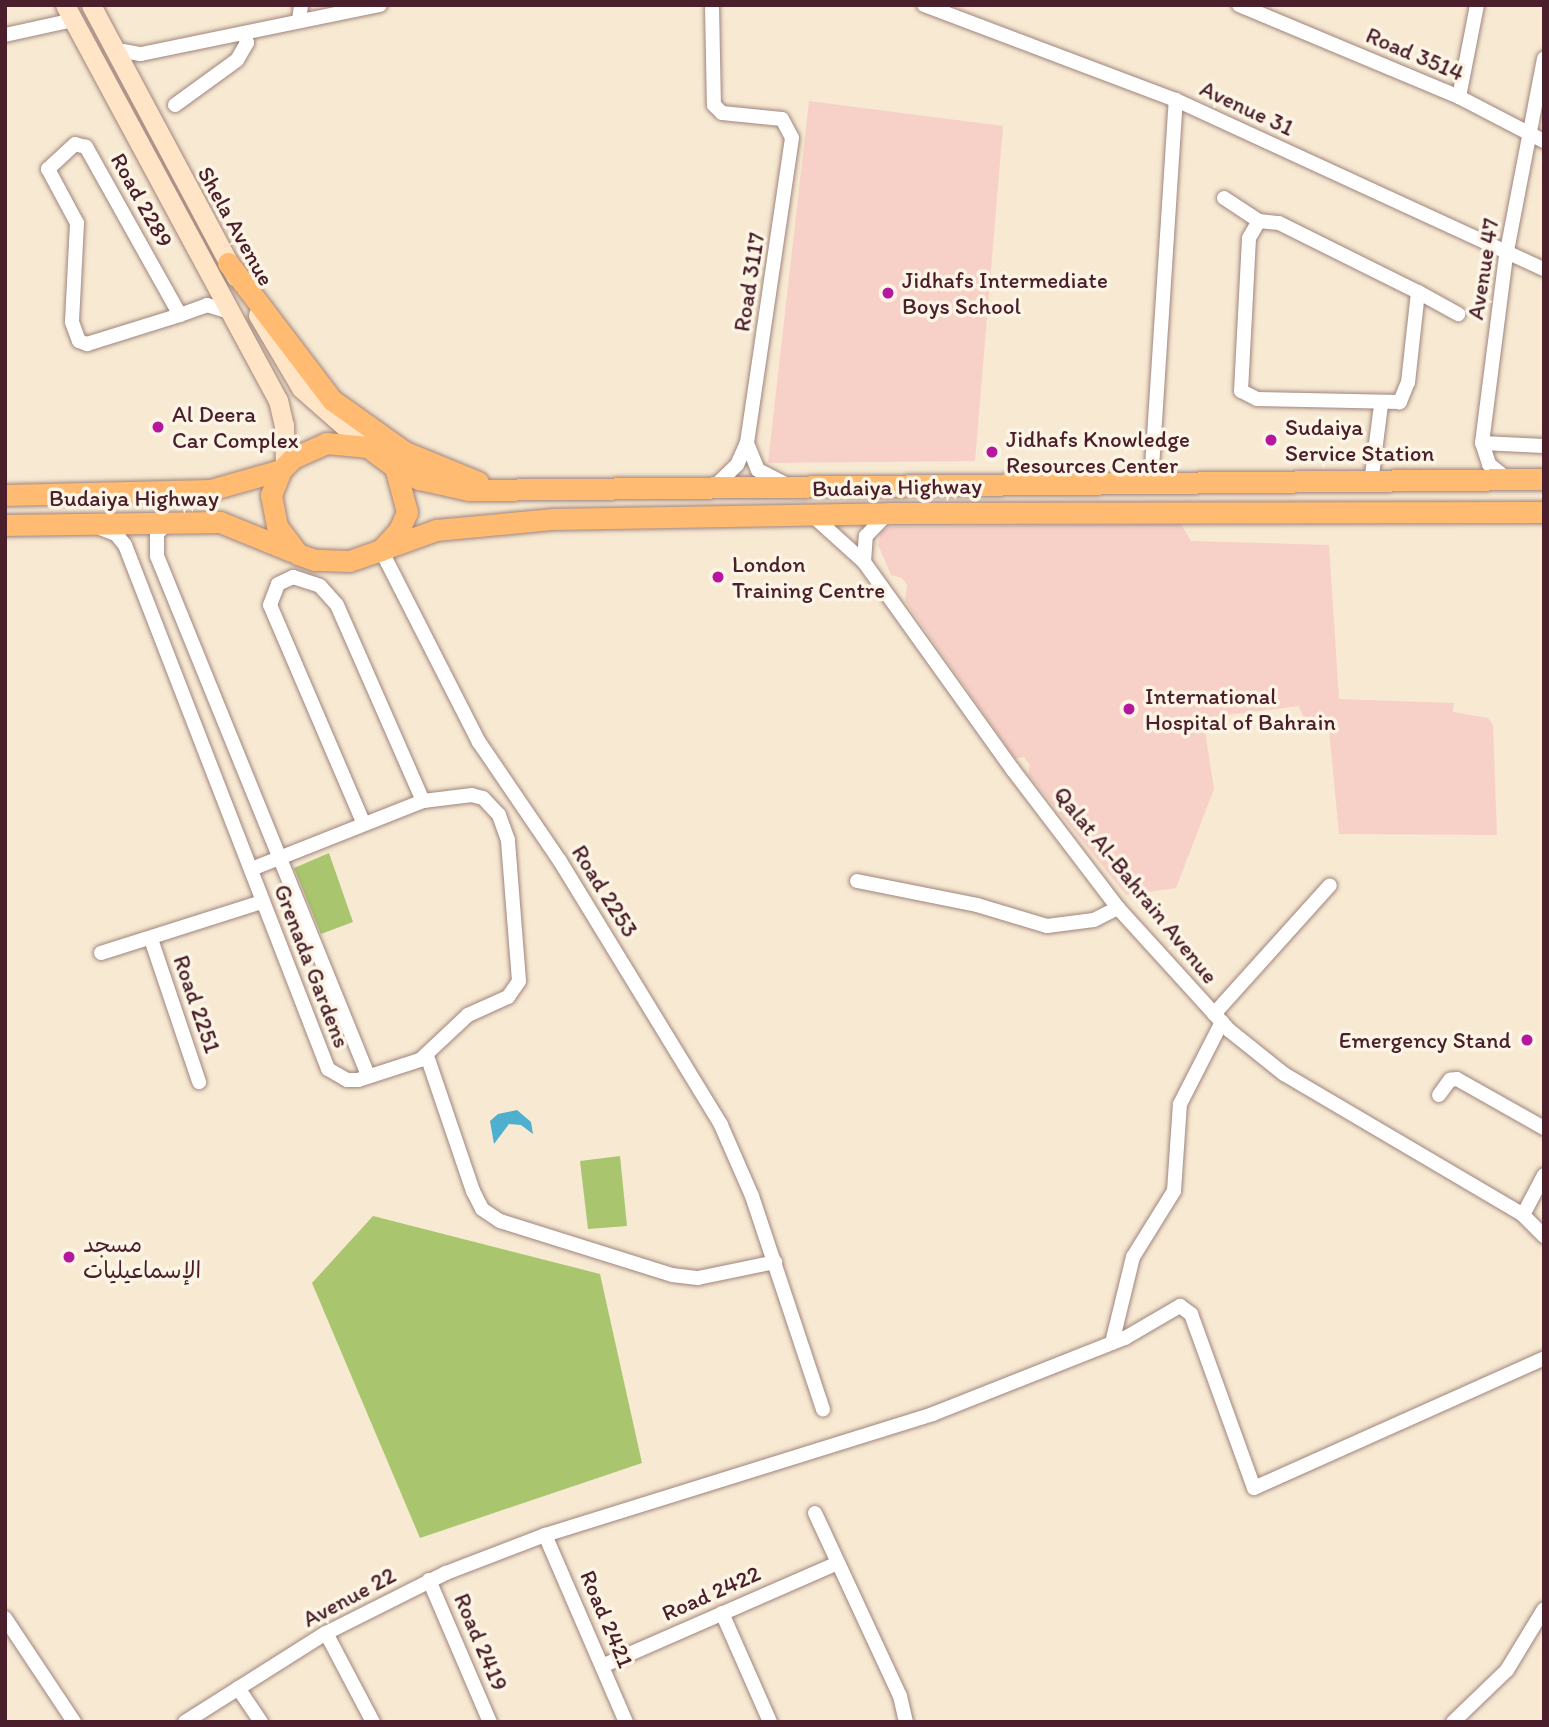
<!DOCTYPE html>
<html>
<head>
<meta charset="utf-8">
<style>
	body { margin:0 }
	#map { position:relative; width:1549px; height:1727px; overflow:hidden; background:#f7e9d2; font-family:Itim,"Playpen Sans Arabic",sans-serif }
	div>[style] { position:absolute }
	.built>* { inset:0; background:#f7d1c8 }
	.green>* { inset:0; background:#a9c66e }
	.water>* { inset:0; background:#4fafce }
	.roads { filter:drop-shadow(0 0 2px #a0847e) drop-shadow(0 0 2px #a0847e) }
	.street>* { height:14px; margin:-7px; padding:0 7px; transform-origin:7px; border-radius:7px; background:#fff }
	.secondary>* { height:19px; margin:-9.5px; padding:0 9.5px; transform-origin:9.5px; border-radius:9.5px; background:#ffe4c6 }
	.primary>* { height:21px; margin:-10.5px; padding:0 10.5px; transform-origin:10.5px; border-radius:10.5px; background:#ffbb71 }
	.dots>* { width:19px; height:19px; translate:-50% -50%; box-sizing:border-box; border:4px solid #fcf5e5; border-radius:50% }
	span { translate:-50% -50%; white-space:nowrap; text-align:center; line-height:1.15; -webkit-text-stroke:7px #fcf5e5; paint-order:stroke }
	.street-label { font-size:23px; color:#4a1f2b }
	.poi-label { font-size:23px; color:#4a1f2b }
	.left { translate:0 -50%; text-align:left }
	.right { translate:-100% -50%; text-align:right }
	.frame { position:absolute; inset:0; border:7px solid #4a1f2b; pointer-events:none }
</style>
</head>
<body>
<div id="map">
	<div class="built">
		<i style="clip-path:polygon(809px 101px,1003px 126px,975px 461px,768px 463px)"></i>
		<i style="clip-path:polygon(1181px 524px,1191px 541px,1329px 545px,1339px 699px,1454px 703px,1453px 712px,1488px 718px,1493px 725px,1497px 835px,1339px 834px,1329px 730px,1308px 731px,1299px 706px,1203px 718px,1214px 789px,1176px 888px,1126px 895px,1028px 774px,1030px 765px,1024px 757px,1015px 758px,905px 601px,907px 585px,902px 578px,891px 575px,878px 545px,881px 531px,890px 527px)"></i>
	</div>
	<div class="green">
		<i style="clip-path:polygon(329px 853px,353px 922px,321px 934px,294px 868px)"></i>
		<i style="clip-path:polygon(620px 1156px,627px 1226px,588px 1229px,580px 1161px)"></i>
		<i style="clip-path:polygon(373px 1216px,600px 1274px,642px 1463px,420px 1538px,312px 1283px)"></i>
	</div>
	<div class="water">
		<i style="clip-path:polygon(517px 1110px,531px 1122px,533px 1134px,521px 1125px,509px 1124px,494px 1144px,490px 1121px,498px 1114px)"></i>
	</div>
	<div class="roads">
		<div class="street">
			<i style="left:712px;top:5px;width:100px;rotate:88.9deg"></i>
			<i style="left:714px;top:105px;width:11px;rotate:45deg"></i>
			<i style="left:722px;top:113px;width:60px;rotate:5.7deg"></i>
			<i style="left:782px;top:119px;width:21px;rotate:62deg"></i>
			<i style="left:792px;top:138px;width:308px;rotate:98.4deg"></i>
			<i style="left:747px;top:443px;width:29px;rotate:68deg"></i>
			<i style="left:758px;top:470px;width:28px;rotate:27deg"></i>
			<i style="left:924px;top:5px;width:269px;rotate:20.7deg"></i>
			<i style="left:1176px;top:100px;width:405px;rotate:24.7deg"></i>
			<i style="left:1239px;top:5px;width:238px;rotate:22.7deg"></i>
			<i style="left:1459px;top:97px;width:96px;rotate:27.4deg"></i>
			<i style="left:299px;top:20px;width:15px;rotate:-82deg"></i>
			<i style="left:5px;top:35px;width:70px;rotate:-12.4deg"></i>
			<i style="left:112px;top:49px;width:29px;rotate:10deg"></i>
			<i style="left:141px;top:54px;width:244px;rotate:-11.6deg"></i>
			<i style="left:1459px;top:97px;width:94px;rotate:-78.9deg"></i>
			<i style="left:175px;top:105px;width:77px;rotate:-36deg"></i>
			<i style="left:237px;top:60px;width:20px;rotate:-60deg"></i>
			<i style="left:247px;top:43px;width:10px;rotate:-107deg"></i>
			<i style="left:1224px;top:198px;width:42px;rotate:33.3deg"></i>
			<i style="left:1418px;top:292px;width:91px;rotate:96.3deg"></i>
			<i style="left:1408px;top:382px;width:22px;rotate:112deg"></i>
			<i style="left:1400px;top:402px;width:143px;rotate:-178.8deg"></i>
			<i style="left:1257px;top:399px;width:18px;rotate:-153deg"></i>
			<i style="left:1241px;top:391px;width:153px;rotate:-87deg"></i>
			<i style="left:1249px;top:238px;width:20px;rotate:-60deg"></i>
			<i style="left:1259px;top:221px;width:20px;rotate:6deg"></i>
			<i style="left:1279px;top:223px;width:155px;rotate:26.4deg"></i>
			<i style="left:1418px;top:292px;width:46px;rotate:28.8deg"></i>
			<i style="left:180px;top:315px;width:193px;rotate:-119.2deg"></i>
			<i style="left:86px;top:147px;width:11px;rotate:-165deg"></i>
			<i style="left:75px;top:144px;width:37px;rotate:137deg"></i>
			<i style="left:48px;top:169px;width:61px;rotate:61.8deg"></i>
			<i style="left:77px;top:223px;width:99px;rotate:92.9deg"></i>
			<i style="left:72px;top:322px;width:20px;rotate:70deg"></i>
			<i style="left:79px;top:341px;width:9px;rotate:21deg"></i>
			<i style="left:87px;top:344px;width:97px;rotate:-17.3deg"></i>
			<i style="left:180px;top:315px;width:29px;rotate:-20deg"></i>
			<i style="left:207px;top:305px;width:24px;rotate:17deg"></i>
			<i style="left:1482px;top:443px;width:62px;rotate:2.8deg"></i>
			<i style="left:1506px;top:478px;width:22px;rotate:-141deg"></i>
			<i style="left:1489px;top:464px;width:22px;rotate:-108deg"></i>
			<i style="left:1482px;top:443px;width:189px;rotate:-82.7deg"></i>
			<i style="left:1506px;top:256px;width:201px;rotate:-79.1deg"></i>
			<i style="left:1151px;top:483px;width:384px;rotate:-86.3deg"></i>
			<i style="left:1371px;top:483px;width:79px;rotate:-82.7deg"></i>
			<i style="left:713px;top:488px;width:33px;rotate:-44deg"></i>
			<i style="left:737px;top:465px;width:24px;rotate:-66deg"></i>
			<i style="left:812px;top:515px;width:70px;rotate:42.1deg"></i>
			<i style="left:864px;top:562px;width:256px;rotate:54.4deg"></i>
			<i style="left:1013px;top:770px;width:173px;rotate:52.7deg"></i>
			<i style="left:1118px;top:908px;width:165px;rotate:47.7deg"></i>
			<i style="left:1229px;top:1030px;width:70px;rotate:38.7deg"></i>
			<i style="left:1284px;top:1074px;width:277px;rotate:30.5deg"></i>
			<i style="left:1523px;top:1215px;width:30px;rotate:45deg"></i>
			<i style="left:168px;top:522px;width:16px;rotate:133deg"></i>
			<i style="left:157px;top:534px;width:22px;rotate:90deg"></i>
			<i style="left:157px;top:556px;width:560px;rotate:67.88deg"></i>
			<i style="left:100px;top:528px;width:17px;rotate:21deg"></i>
			<i style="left:116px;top:534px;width:14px;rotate:51deg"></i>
			<i style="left:125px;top:545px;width:562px;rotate:68.82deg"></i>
			<i style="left:328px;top:1069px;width:22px;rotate:30deg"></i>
			<i style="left:347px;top:1080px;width:11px"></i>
			<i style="left:358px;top:1080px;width:65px;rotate:-17.9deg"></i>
			<i style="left:420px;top:1060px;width:66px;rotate:-43.2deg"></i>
			<i style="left:468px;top:1015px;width:44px;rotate:-24.2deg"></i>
			<i style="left:508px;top:997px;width:19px;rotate:-55deg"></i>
			<i style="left:519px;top:981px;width:141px;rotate:-94.5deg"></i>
			<i style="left:508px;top:840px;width:27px;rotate:-110deg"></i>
			<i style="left:499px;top:815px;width:23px;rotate:-133deg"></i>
			<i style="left:483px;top:798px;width:11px;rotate:-165deg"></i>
			<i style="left:472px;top:795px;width:49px;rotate:173deg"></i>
			<i style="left:423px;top:801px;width:185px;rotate:158.4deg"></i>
			<i style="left:381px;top:550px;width:216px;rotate:63deg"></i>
			<i style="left:479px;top:742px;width:144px;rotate:55.8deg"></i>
			<i style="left:560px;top:861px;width:309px;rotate:58.6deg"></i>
			<i style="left:721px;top:1125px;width:77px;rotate:66.4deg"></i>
			<i style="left:752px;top:1196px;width:225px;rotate:71.6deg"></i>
			<i style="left:864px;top:562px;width:26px;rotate:-86deg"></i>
			<i style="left:866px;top:536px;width:32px;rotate:-46deg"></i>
			<i style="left:363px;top:822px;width:236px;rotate:-113.2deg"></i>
			<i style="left:270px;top:605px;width:22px;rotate:-69deg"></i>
			<i style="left:278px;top:584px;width:17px;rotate:-25deg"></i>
			<i style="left:293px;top:577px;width:28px;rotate:18deg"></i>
			<i style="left:320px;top:586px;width:25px;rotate:48deg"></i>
			<i style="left:337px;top:605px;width:214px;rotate:66.3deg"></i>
			<i style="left:857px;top:881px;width:122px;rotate:11.3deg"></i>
			<i style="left:977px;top:905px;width:73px;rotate:16.7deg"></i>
			<i style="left:1047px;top:926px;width:47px;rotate:-7.3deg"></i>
			<i style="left:1094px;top:920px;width:27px;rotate:-27deg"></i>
			<i style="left:151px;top:939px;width:151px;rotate:71.4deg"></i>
			<i style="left:101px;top:953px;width:169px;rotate:-17.6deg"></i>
			<i style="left:1214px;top:1014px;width:173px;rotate:-48deg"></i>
			<i style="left:427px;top:1056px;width:143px;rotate:71.2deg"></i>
			<i style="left:473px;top:1191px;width:20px;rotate:63deg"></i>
			<i style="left:482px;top:1209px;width:22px;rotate:34deg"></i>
			<i style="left:500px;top:1221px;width:180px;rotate:17.4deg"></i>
			<i style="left:672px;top:1275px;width:26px;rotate:7deg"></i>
			<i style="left:698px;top:1278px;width:79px;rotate:-11.7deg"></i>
			<i style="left:1439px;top:1095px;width:19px;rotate:-54deg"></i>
			<i style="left:1450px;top:1080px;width:7px;rotate:-8deg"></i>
			<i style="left:1457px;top:1079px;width:100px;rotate:29.4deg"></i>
			<i style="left:1523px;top:1215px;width:45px;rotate:-62.3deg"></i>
			<i style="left:1112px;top:1343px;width:89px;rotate:-76.3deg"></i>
			<i style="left:1133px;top:1257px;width:78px;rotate:-58.2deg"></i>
			<i style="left:1174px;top:1191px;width:87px;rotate:-86.1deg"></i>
			<i style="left:1180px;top:1104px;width:92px;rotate:-62.9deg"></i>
			<i style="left:815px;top:1513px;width:202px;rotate:65.1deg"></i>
			<i style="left:900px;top:1696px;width:27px;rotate:77deg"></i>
			<i style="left:545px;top:1535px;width:204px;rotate:66.6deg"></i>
			<i style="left:429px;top:1580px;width:155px;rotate:66.8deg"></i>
			<i style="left:722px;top:1613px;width:119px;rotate:66.2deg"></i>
			<i style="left:5px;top:1618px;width:125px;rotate:56.4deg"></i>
			<i style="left:326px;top:1633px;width:101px;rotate:62.2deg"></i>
			<i style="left:602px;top:1666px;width:257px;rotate:-23.6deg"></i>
			<i style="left:238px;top:1688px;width:41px;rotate:55.9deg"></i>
			<i style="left:185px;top:1722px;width:167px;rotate:-32.3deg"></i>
			<i style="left:326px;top:1633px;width:134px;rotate:-26.6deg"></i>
			<i style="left:446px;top:1573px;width:106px;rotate:-21deg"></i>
			<i style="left:545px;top:1535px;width:406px;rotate:-17.3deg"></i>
			<i style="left:933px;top:1414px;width:206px;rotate:-21.6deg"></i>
			<i style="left:1125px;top:1338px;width:64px;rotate:-30.2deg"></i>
			<i style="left:1180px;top:1306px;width:14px;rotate:36deg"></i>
			<i style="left:1191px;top:1314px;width:185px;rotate:70.1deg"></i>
			<i style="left:1254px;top:1488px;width:318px;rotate:-24.1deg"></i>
			<i style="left:1453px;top:1722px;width:75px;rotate:-43.9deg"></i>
			<i style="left:1507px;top:1670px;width:71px;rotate:-58.8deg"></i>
		</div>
		<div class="secondary">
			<i style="left:65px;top:5px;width:449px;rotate:61.7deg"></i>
			<i style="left:278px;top:400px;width:26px;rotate:77deg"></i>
			<i style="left:284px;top:425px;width:40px;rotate:88.6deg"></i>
			<i style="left:91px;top:5px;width:308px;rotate:61.9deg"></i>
			<i style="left:258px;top:315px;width:85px;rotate:59.5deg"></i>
			<i style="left:301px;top:388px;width:89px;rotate:41.4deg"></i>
		</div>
		<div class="primary">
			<i style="left:228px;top:263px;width:172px;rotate:52.8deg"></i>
			<i style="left:332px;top:400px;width:90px;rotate:35.5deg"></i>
			<i style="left:405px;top:452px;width:79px;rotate:22.3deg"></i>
			<i style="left:326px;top:443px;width:42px;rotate:5.4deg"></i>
			<i style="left:368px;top:447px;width:34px;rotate:37deg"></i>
			<i style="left:395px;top:467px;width:47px;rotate:75.1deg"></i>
			<i style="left:407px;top:512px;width:20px;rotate:114deg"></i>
			<i style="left:399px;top:530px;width:27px;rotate:132deg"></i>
			<i style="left:381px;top:550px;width:34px;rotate:161deg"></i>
			<i style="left:349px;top:561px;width:34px;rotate:-178deg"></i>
			<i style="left:315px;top:560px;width:18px;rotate:-161deg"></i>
			<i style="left:298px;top:554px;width:35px;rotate:-127deg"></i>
			<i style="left:277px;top:526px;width:32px;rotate:-101deg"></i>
			<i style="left:271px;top:495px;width:27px;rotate:-68deg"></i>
			<i style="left:281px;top:470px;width:17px;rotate:-45deg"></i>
			<i style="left:293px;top:458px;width:36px;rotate:-24deg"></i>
			<i style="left:395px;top:467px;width:27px;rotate:27deg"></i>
			<i style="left:419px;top:479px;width:51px;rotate:12.4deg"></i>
			<i style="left:469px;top:490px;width:1075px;rotate:-0.59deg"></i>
			<i style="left:5px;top:495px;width:205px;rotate:-1.4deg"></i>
			<i style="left:210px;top:490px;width:74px;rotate:-15.7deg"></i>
			<i style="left:5px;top:525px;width:215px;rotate:-0.8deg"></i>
			<i style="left:220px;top:522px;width:77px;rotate:22.2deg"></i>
			<i style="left:381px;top:550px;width:59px;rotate:-20deg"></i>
			<i style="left:436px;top:530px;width:118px;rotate:-5.4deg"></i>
			<i style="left:553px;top:519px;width:336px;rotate:-1deg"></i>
			<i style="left:889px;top:513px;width:655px;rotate:-0.09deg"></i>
		</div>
	</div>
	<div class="dots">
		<i style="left:888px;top:293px;background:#b5179e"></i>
		<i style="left:158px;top:427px;background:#b5179e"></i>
		<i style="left:1271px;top:440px;background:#b5179e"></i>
		<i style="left:992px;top:452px;background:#b5179e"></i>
		<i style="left:718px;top:577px;background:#b5179e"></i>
		<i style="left:1129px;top:709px;background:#b5179e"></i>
		<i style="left:1527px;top:1040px;background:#b5179e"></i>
		<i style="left:69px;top:1257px;background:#b5179e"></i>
	</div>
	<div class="street-label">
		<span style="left:1415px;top:54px;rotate:23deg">Road 3514</span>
		<span style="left:1247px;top:108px;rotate:25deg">Avenue 31</span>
		<span style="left:142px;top:200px;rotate:61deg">Road 2289</span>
		<span style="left:236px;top:226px;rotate:61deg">Shela Avenue</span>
		<span style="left:1483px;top:269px;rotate:-81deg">Avenue 47</span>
		<span style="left:749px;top:282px;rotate:-81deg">Road 3117</span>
		<span style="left:897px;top:487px;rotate:-1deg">Budaiya Highway</span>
		<span style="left:134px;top:498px">Budaiya Highway</span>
		<span style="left:1136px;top:885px;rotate:51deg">Qalat Al-Bahrain Avenue</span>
		<span style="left:605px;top:891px;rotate:58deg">Road 2253</span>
		<span style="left:312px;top:966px;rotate:69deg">Grenada Gardens</span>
		<span style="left:197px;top:1004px;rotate:71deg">Road 2251</span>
		<span style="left:711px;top:1593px;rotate:-24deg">Road 2422</span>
		<span style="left:349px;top:1597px;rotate:-28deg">Avenue 22</span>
		<span style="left:607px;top:1619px;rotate:67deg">Road 2421</span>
		<span style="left:481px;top:1642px;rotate:67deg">Road 2419</span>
	</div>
	<div class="poi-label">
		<span class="left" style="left:902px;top:293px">Jidhafs Intermediate<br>Boys School</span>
		<span class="left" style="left:172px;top:427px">Al Deera<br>Car Complex</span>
		<span class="left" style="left:1285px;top:440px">Sudaiya<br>Service Station</span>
		<span class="left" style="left:1006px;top:452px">Jidhafs Knowledge<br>Resources Center</span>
		<span class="left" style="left:732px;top:577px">London<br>Training Centre</span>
		<span class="left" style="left:1145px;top:709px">International<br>Hospital of Bahrain</span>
		<span class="right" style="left:1511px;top:1040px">Emergency Stand</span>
		<span class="left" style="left:83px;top:1257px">مسجد<br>الإسماعيليات</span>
	</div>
	<div class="frame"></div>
</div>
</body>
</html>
